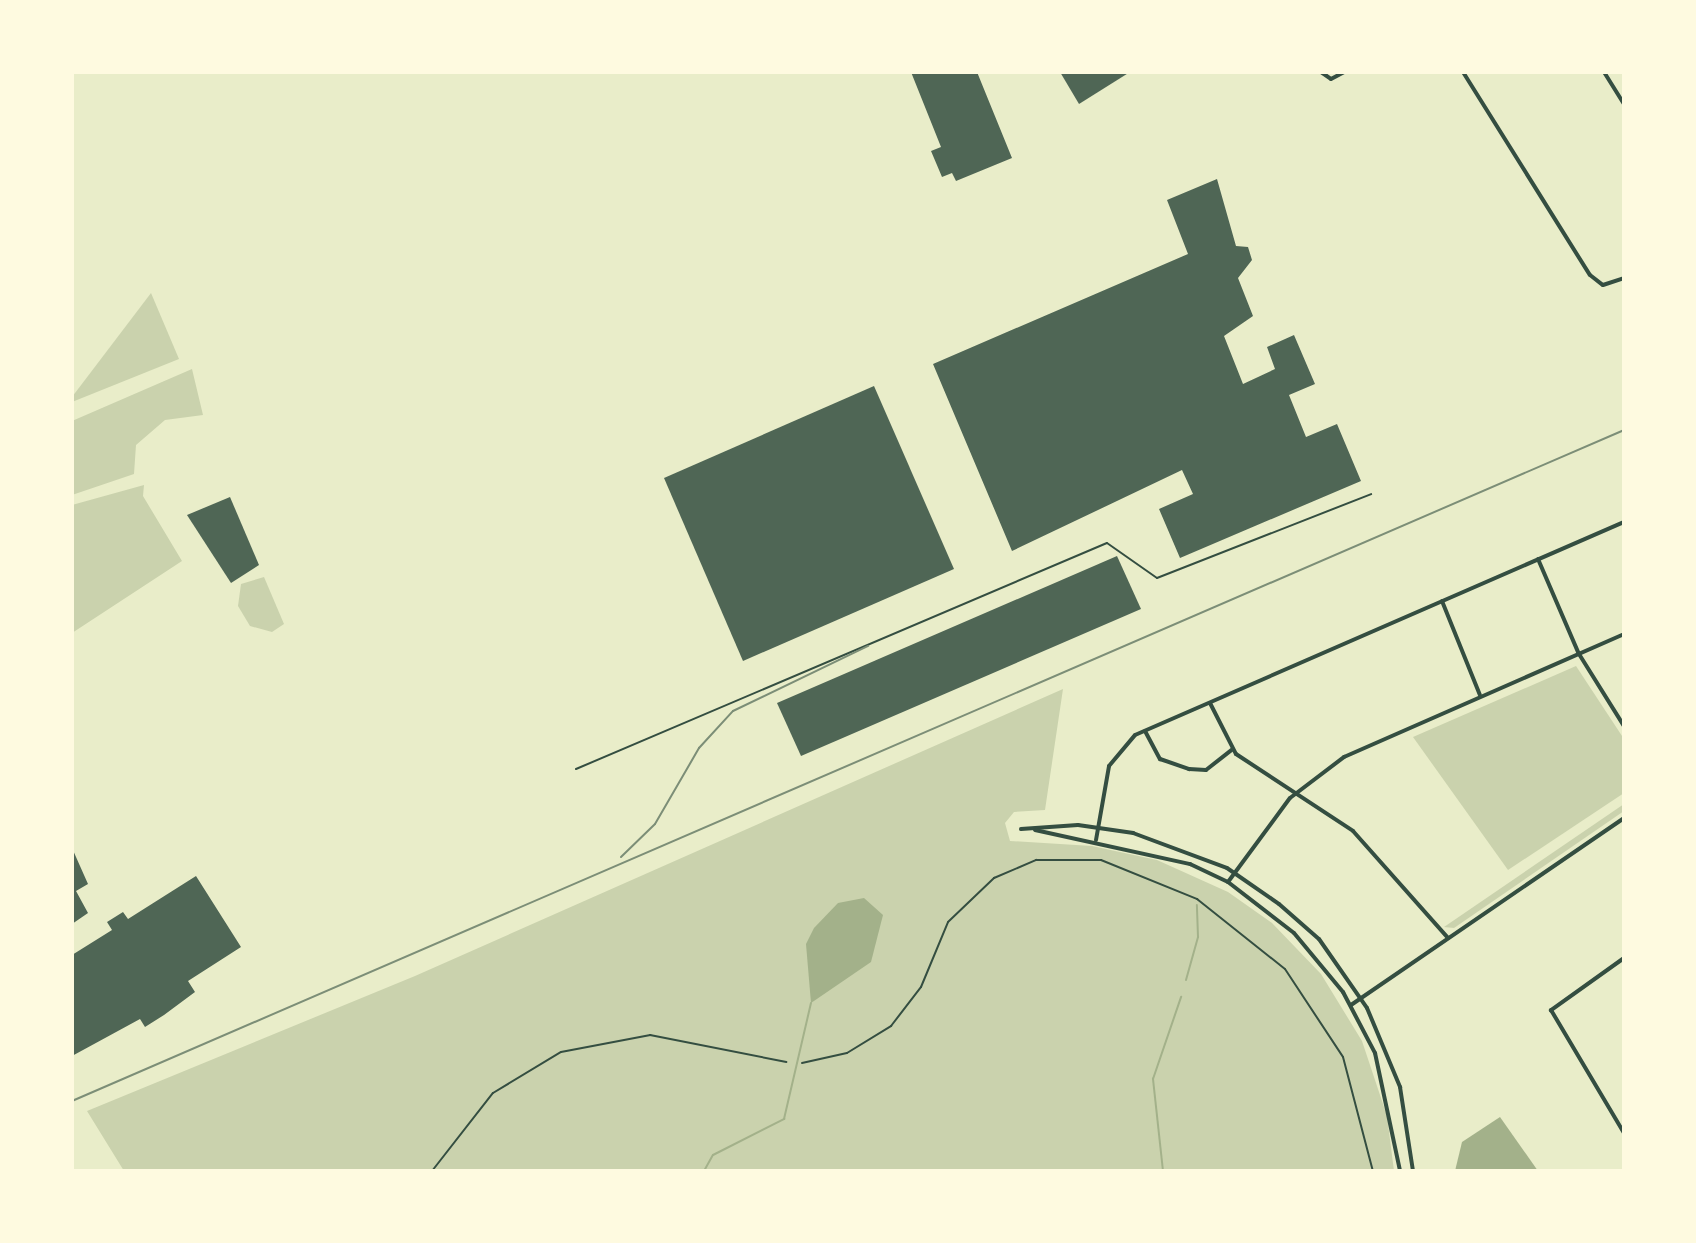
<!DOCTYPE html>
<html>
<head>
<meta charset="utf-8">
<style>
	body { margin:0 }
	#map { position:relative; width:1696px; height:1243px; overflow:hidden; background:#e9edc9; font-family:Raleway,sans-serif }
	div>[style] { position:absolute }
	.green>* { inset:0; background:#cad2ad }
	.water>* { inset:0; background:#a3b18a }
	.stream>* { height:2px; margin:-1px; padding:0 1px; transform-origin:1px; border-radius:1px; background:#a3b18a }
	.building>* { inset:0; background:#4f6655 }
	.path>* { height:2px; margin:-1px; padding:0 1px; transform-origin:1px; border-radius:1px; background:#344e41 }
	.service>* { height:2px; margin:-1px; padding:0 1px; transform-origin:1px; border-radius:1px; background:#344e41 }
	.minor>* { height:4px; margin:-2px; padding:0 2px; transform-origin:2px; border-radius:2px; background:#344e41 }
	.rail>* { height:2px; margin:-1px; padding:0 1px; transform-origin:1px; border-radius:1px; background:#7c8e77 }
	span { translate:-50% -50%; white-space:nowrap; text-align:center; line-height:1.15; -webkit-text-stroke:8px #fefae0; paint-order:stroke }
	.frame { position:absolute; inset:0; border:74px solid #fefae0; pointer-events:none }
</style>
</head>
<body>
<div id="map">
	<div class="green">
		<i style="clip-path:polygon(151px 293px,179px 359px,72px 402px,72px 397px)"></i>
		<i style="clip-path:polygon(192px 369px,203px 415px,165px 420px,136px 445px,134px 474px,72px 495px,72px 421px)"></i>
		<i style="clip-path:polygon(144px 485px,143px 496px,182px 561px,72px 633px,72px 505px)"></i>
		<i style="clip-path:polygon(264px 577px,284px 624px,272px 632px,250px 626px,238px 606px,241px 584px)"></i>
		<i style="clip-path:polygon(1576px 666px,1624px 739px,1624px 793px,1508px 870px,1413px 737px)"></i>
		<i style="clip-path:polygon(1063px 689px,1045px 810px,1014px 812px,1005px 823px,1010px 841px,1092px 846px,1157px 860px,1228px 892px,1272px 923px,1321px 974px,1362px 1041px,1387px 1116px,1394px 1171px,124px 1171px,87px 1111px,415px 976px)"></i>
		<i style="clip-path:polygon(1624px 804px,1624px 811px,1454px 928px,1444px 927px)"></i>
	</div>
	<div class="water">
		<i style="clip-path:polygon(864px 898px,883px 915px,871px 962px,811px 1003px,806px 944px,814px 928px,838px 903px)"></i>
		<i style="clip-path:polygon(1500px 1117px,1538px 1171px,1455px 1171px,1462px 1142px)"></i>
	</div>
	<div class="stream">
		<i style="left:1186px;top:980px;width:45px;rotate:-74.4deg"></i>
		<i style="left:1198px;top:937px;width:32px;rotate:-92deg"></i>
		<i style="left:704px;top:1171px;width:18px;rotate:-61deg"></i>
		<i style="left:713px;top:1155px;width:80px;rotate:-26.9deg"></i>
		<i style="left:784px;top:1119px;width:119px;rotate:-76.9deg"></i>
		<i style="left:1163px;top:1171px;width:93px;rotate:-96.2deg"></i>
		<i style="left:1153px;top:1079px;width:87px;rotate:-71.1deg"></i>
	</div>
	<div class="building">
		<i style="clip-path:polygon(911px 72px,977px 72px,1012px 158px,956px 181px,952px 173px,942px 177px,931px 151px,941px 147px)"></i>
		<i style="clip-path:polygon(1060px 72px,1130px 72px,1079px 104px)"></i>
		<i style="clip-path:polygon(1217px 179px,1236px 246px,1248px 247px,1252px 260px,1238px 278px,1253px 316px,1224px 336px,1243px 384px,1275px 369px,1267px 347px,1294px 335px,1315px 384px,1289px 395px,1306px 437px,1337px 424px,1361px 481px,1180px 558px,1159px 509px,1193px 494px,1182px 470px,1012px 551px,933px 364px,1188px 254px,1167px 200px)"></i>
		<i style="clip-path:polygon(874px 386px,954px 569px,743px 661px,664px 478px)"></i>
		<i style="clip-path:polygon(230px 497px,259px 565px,231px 583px,187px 515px)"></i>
		<i style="clip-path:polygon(1117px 556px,1141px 609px,801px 756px,777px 703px)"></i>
		<i style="clip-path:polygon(72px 848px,88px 884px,76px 891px,88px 913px,72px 924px)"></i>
		<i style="clip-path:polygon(196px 876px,241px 947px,188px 981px,195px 992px,164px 1015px,145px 1027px,140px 1019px,72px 1056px,72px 955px,112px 930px,107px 922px,123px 912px,128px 919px)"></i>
	</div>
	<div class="path">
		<i style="left:802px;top:1063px;width:46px;rotate:-12.5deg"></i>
		<i style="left:847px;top:1053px;width:52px;rotate:-31.5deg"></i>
		<i style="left:891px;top:1026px;width:49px;rotate:-52.4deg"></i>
		<i style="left:921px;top:987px;width:70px;rotate:-67.4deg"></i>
		<i style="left:948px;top:922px;width:64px;rotate:-43.7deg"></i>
		<i style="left:994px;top:878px;width:46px;rotate:-23.2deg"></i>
		<i style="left:1036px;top:860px;width:65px"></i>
		<i style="left:1101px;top:860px;width:104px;rotate:22.1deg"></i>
		<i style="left:1197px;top:899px;width:112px;rotate:38.5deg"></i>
		<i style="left:1285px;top:969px;width:105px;rotate:56.6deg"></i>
		<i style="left:1343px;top:1057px;width:118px;rotate:75.3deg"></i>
		<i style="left:432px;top:1171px;width:99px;rotate:-52deg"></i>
		<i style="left:493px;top:1093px;width:79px;rotate:-31.1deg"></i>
		<i style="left:561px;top:1052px;width:91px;rotate:-10.8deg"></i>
		<i style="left:650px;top:1035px;width:139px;rotate:11.2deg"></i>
	</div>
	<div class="service">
		<i style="left:576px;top:769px;width:577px;rotate:-23.06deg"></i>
		<i style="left:1107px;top:543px;width:61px;rotate:35deg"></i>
		<i style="left:1157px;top:578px;width:230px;rotate:-21.4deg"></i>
	</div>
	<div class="minor">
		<i style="left:1321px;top:72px;width:12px;rotate:35deg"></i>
		<i style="left:1331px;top:79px;width:15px;rotate:-28deg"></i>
		<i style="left:1463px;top:72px;width:239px;rotate:58deg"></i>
		<i style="left:1590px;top:275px;width:16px;rotate:38deg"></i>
		<i style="left:1603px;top:285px;width:22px;rotate:-18deg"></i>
		<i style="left:1604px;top:72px;width:38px;rotate:58deg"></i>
		<i style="left:1538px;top:559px;width:103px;rotate:66.7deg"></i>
		<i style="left:1579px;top:654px;width:85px;rotate:58deg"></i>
		<i style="left:1442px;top:601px;width:101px;rotate:68deg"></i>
		<i style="left:1210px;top:703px;width:57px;rotate:63deg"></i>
		<i style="left:1236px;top:754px;width:140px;rotate:33.3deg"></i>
		<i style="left:1353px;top:831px;width:143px;rotate:48.4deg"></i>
		<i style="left:1145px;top:731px;width:32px;rotate:62deg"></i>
		<i style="left:1160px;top:759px;width:31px;rotate:19deg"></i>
		<i style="left:1189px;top:769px;width:17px;rotate:3deg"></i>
		<i style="left:1206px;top:770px;width:33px;rotate:-38deg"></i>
		<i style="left:1021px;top:829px;width:57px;rotate:-4deg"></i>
		<i style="left:1078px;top:825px;width:56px;rotate:8.3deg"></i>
		<i style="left:1133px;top:833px;width:100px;rotate:20.4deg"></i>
		<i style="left:1227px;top:868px;width:63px;rotate:34.7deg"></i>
		<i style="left:1279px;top:904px;width:53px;rotate:41.2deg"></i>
		<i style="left:1319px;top:939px;width:84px;rotate:55.2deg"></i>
		<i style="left:1367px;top:1008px;width:86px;rotate:67.3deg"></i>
		<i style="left:1400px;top:1087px;width:85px;rotate:81.2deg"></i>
		<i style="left:1035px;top:830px;width:159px;rotate:12.4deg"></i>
		<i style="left:1190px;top:864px;width:42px;rotate:25.3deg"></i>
		<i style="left:1228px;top:882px;width:83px;rotate:37.7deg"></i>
		<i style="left:1294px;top:933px;width:77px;rotate:50.3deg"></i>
		<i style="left:1343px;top:992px;width:69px;rotate:62.3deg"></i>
		<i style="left:1375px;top:1053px;width:121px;rotate:78deg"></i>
		<i style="left:1096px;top:840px;width:75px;rotate:-80deg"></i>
		<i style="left:1109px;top:766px;width:40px;rotate:-50deg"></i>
		<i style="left:1135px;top:735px;width:533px;rotate:-23.54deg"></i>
		<i style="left:1228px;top:882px;width:104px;rotate:-53.6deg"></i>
		<i style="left:1290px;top:798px;width:68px;rotate:-37.2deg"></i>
		<i style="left:1344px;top:757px;width:306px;rotate:-23.7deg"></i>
		<i style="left:1624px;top:958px;width:90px;rotate:144.5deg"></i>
		<i style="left:1551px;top:1010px;width:143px;rotate:59.3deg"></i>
		<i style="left:1351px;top:1005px;width:331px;rotate:-34.4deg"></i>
	</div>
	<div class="rail">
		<i style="left:621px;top:857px;width:47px;rotate:-44.1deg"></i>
		<i style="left:655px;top:824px;width:88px;rotate:-59.9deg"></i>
		<i style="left:699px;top:748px;width:50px;rotate:-47.4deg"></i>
		<i style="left:733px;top:711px;width:150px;rotate:-25.7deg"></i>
		<i style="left:72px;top:1101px;width:1691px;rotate:-23.38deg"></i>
	</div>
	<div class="frame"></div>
</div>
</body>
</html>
